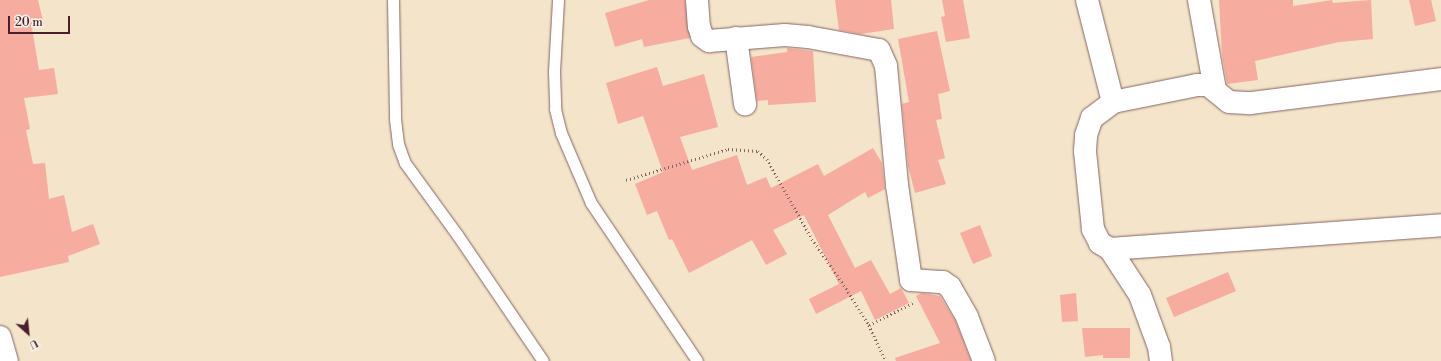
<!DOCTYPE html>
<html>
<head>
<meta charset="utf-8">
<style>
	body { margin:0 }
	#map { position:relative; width:1441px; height:361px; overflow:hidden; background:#f3e4ca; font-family:"Libre Bodoni",serif }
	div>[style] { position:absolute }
	.building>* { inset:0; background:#f6ac9e }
	.path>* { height:2.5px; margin-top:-1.25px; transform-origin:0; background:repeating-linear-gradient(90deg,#856463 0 1px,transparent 0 4px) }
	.roads { filter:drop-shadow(0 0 1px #856463) drop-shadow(0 0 1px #856463) }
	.lane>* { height:11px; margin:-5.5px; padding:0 5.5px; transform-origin:5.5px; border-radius:5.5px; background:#fff }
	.street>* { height:22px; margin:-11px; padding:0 11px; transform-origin:11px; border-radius:11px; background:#fff }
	span { translate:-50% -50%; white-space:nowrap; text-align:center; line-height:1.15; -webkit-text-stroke:3px #f7f3e8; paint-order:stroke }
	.north { position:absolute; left:8px; top:313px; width:40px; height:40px; -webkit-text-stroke:3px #f7f3e8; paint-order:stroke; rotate:153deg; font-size:11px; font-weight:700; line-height:16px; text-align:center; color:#4a1f2b }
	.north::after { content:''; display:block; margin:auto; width:14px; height:18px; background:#4a1f2b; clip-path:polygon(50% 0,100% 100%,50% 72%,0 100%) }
	.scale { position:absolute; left:8px; top:16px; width:62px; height:18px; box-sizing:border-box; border:2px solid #4a1f2b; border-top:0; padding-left:5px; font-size:12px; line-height:14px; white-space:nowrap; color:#4a1f2b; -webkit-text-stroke:3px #f7f3e8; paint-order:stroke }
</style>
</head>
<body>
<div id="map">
	<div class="building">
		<i style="clip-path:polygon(0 0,38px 0,44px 25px,32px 28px,39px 70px,54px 68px,58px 94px,24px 98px,30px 129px,26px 130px,33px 164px,45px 163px,49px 199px,64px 195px,72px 232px,93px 224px,100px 244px,68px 256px,69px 262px,0 277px)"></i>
		<i style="clip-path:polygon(649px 0,685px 0,690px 38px,644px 47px,642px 39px,615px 47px,605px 13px)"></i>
		<i style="clip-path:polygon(835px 0,891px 0,894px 29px,860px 34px,839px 30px)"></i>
		<i style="clip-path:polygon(942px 0,963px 0,970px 38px,946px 42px,941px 17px,945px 16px)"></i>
		<i style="clip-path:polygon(1219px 0,1293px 0,1293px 6px,1332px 0,1333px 3px,1371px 0,1373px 39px,1339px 42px,1255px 61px,1258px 80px,1227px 84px,1222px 55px)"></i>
		<i style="clip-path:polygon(1409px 0,1431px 0,1436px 21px,1415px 26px)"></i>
		<i style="clip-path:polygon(937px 31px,950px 91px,938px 94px,942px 119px,936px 120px,945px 158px,938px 160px,946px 184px,915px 193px,908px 166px,902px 104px,909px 102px,898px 39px)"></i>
		<i style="clip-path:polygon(787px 48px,813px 51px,816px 102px,768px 105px,768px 100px,757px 101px,751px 57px,787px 52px)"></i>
		<i style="clip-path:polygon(657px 67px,663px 86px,704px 74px,718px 127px,680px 137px,692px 170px,737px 155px,747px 185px,766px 177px,771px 188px,818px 164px,824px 176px,873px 148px,882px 163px,885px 189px,868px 198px,865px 192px,828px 215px,855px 268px,871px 260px,890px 294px,901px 288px,909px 303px,875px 320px,861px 291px,816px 314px,809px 299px,839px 284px,804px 215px,773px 230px,787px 254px,766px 265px,752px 240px,689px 273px,672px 239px,669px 240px,657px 211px,647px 215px,635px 184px,663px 172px,643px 116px,618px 124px,606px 83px)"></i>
		<i style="clip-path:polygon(980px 225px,992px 256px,973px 264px,960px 233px)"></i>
		<i style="clip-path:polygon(1228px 272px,1236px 291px,1174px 317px,1166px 298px)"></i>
		<i style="clip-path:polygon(922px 293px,940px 296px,956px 322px,971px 361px,896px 361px,895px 358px,940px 343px,916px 296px)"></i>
		<i style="clip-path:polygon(1076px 293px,1078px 321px,1062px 322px,1060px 295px)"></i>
		<i style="clip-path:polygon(1082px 328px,1130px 328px,1130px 358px,1103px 358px,1103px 355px,1085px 357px)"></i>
	</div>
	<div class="path">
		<i style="left:626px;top:180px;width:107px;rotate:-16.9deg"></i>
		<i style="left:728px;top:149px;width:30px;rotate:4deg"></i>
		<i style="left:758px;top:151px;width:12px;rotate:42deg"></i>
		<i style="left:767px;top:159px;width:92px;rotate:60.6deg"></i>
		<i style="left:812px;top:239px;width:56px;rotate:55.2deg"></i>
		<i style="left:844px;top:285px;width:47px;rotate:58deg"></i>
		<i style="left:869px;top:325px;width:40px;rotate:65deg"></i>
		<i style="left:869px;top:325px;width:49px;rotate:-26.6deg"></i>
	</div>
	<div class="roads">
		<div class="lane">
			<i style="left:393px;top:0;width:119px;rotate:89deg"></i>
			<i style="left:395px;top:119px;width:25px;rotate:83deg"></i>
			<i style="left:398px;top:144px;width:20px;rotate:70deg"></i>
			<i style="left:405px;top:163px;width:90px;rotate:54deg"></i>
			<i style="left:458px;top:236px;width:151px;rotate:55.8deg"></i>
			<i style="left:558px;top:0;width:72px;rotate:93.2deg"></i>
			<i style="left:554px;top:72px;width:37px;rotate:88deg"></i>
			<i style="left:555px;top:109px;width:25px;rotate:76deg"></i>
			<i style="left:561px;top:133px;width:76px;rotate:66.8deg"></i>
			<i style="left:591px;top:203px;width:190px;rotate:56.1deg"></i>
		</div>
		<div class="street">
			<i style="left:697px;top:0;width:26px;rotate:86deg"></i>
			<i style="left:699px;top:26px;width:10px;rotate:73deg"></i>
			<i style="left:702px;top:36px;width:9px;rotate:36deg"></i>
			<i style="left:709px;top:41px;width:76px;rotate:-4.5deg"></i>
			<i style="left:785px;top:35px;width:23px;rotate:5deg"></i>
			<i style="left:808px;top:37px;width:72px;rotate:10.4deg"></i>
			<i style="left:879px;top:50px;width:17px;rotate:66deg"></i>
			<i style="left:886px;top:66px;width:120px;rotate:84.7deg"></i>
			<i style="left:897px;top:185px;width:96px;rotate:81.6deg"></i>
			<i style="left:911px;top:280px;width:32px;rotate:4deg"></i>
			<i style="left:943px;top:282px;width:9px;rotate:36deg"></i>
			<i style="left:950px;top:287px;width:34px;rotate:60deg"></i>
			<i style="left:967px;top:317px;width:47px;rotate:68.9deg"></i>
			<i style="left:1087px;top:0;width:105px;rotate:75.7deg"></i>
			<i style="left:1199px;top:0;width:91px;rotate:79.9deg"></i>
			<i style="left:736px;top:38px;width:67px;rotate:82.2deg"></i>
			<i style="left:1110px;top:249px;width:332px;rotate:-4.1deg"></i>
			<i style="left:0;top:337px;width:25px;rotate:74deg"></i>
			<i style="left:1161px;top:361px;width:14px;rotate:-98deg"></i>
			<i style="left:1159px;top:347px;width:55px;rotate:-110.1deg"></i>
			<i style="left:1140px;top:295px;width:55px;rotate:-123.1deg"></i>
			<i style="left:1110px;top:249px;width:12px;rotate:-149deg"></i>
			<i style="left:1100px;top:243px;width:16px;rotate:-117deg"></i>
			<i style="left:1093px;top:229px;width:78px;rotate:-95.9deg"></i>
			<i style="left:1085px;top:151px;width:16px;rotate:-86deg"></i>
			<i style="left:1086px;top:135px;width:18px;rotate:-71deg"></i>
			<i style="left:1092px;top:118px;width:26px;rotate:-37deg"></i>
			<i style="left:1113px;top:102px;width:86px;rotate:-11.4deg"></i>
			<i style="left:1197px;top:85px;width:11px"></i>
			<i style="left:1208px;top:85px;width:27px;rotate:39deg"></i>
			<i style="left:1229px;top:102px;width:22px;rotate:3deg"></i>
			<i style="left:1251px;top:103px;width:192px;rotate:-7.2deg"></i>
		</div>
	</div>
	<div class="north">U</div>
	<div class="scale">20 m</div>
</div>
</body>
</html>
